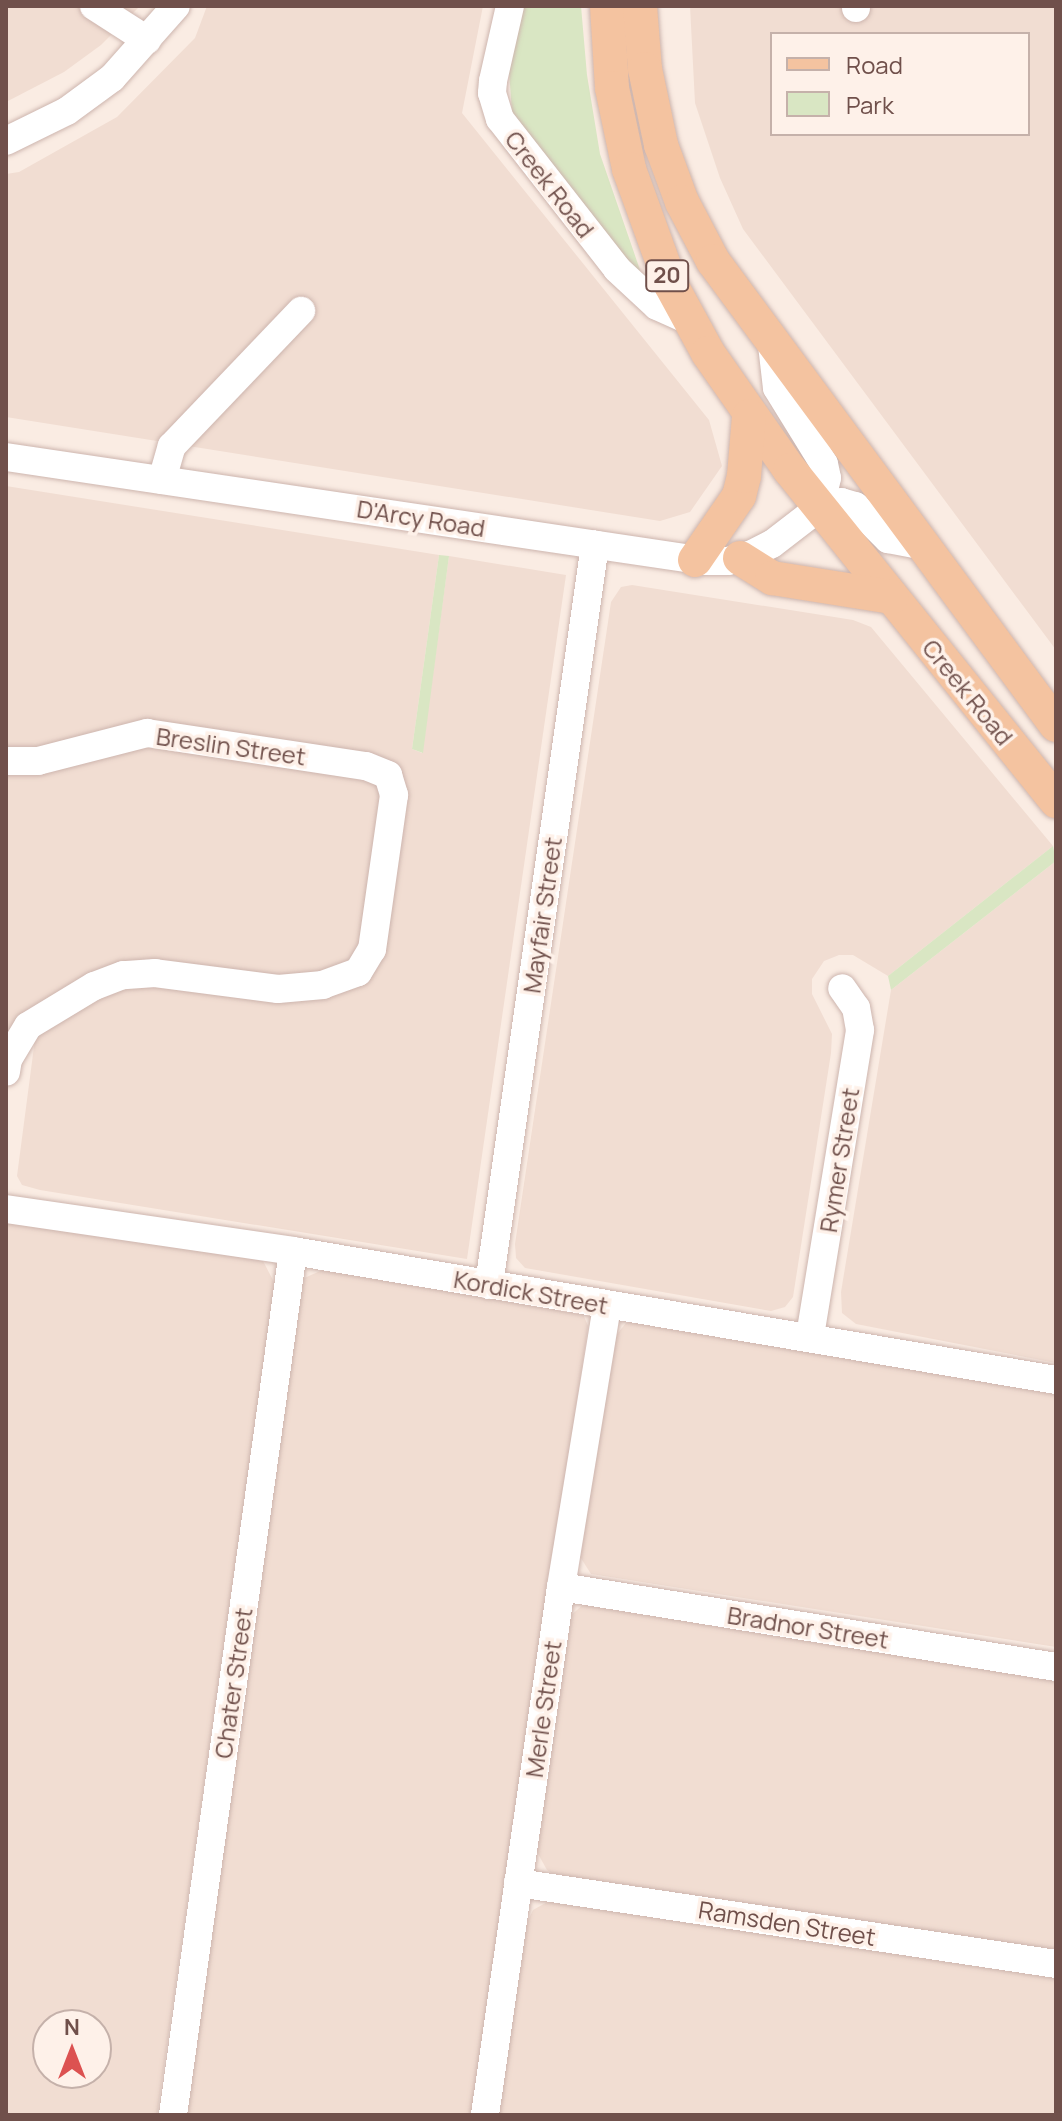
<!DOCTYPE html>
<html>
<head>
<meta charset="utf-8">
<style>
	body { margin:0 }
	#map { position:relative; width:1062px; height:2121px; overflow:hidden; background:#faece3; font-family:Manrope,sans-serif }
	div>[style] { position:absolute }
	.residential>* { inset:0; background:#f1ddd2 }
	.green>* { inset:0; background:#d9e6c3 }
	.roads { filter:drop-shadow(0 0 2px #cdb5ae) drop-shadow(0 0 2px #cdb5ae) }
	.minor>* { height:28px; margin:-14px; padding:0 14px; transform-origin:14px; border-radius:14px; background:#fff }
	.major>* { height:34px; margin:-17px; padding:0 17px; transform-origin:17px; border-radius:17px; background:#f4c3a0 }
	span { translate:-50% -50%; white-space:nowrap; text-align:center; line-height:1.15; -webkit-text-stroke:7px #fef1e9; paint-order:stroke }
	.shield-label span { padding:2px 6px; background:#fef1e9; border:2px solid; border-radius:6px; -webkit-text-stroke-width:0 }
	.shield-label { font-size:22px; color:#70504b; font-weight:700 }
	.street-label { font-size:24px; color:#70504b }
	.frame { position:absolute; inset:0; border:8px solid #70504b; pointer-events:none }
	.legend { position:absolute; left:770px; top:32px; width:260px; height:104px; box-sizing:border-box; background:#fef1e9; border:2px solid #c5b1aa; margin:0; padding:10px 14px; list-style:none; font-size:24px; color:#70504b }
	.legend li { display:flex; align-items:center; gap:16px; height:40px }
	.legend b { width:40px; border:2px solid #c5b1aa }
	.north { position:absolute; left:32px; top:2009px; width:80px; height:80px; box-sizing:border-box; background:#fef1e9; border:2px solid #c5b1aa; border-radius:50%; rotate:0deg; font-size:22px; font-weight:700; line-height:32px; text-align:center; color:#70504b }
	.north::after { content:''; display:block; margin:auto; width:28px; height:36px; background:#dc5251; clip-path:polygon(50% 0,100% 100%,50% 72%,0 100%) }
</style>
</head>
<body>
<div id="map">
	<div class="residential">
		<i style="clip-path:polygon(6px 6px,140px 6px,101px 45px,64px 72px,6px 102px)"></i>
		<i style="clip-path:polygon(207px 6px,483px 6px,462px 113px,709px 420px,722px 466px,690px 512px,660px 521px,6px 417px,6px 174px,19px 172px,117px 117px,195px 38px)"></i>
		<i style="clip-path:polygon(evenodd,690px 6px,1056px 6px,1056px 650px,743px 229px,720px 178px,695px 103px,690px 6px,772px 34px,1028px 34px,1028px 134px,772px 134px,772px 34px)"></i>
		<i style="clip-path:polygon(6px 486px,439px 555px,412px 749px,422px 753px,449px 556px,566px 575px,467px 1259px,40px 1190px,22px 1185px,17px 1176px,35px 1039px,6px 1034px)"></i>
		<i style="clip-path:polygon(632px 585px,853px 620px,871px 627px,1053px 846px,888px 976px,853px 955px,839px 955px,824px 961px,812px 979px,812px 994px,832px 1034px,831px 1053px,793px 1297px,785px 1307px,771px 1311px,525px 1268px,516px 1258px,515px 1244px,611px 602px,621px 587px)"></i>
		<i style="clip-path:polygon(1056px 861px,1056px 1363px,856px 1324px,842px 1313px,841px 1292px,891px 990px)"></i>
		<i style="clip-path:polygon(evenodd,6px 1219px,263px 1261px,275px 1284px,157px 2115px,6px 2115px,6px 1219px,48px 2025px,96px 2025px,96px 2073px,48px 2073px,48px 2025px)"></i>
		<i style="clip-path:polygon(327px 1268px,583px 1314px,588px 1326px,473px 2115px,184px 2115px,302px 1279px)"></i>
		<i style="clip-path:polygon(635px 1319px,1056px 1387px,1056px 1647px,591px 1574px,579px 1555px,614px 1338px,626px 1323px)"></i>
		<i style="clip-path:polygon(586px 1602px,1056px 1669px,1056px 1953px,556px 1876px,547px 1870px,537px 1852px,568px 1618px)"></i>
		<i style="clip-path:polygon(551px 1900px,1056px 1975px,1056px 2115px,495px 2115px,525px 1927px,533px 1910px)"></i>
	</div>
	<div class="green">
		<i style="clip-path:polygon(523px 6px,581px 6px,587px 75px,600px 154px,640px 270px,637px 272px,512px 112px,509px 71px)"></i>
		<i style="clip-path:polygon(439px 555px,449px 556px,423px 753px,412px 749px)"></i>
		<i style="clip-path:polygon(1053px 846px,1056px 861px,891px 990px,888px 976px)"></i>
	</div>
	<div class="roads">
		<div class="minor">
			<i style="left:94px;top:6px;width:63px;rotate:32.7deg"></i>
			<i style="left:510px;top:6px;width:77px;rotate:102.8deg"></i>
			<i style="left:493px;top:81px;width:12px;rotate:95deg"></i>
			<i style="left:492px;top:93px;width:27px;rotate:73deg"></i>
			<i style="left:500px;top:119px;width:190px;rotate:52deg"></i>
			<i style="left:617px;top:269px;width:54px;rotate:42.8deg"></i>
			<i style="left:657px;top:306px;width:36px;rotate:24deg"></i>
			<i style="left:856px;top:8px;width:2px;rotate:-90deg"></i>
			<i style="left:6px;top:141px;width:68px;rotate:-26.2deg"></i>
			<i style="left:67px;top:111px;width:56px;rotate:-36.3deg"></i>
			<i style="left:112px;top:78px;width:96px;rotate:-48.4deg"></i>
			<i style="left:772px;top:345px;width:43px;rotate:83.4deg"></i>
			<i style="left:777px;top:388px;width:89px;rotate:58.3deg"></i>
			<i style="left:824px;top:464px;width:14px;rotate:78deg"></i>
			<i style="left:827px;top:478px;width:30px;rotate:104deg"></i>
			<i style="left:6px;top:457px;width:707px;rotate:8.46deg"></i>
			<i style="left:705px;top:561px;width:23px"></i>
			<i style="left:728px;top:561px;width:25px;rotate:-16deg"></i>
			<i style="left:752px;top:554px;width:22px;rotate:-27deg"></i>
			<i style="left:772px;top:544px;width:61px;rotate:-37.6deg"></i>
			<i style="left:820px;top:507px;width:22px;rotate:-13deg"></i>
			<i style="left:841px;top:502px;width:15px;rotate:16deg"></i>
			<i style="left:855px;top:506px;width:47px;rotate:45deg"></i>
			<i style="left:888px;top:539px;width:36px;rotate:11deg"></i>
			<i style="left:162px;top:480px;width:35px;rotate:-74deg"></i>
			<i style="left:172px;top:446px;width:187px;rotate:-46.3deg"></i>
			<i style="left:6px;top:761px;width:32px"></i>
			<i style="left:38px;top:761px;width:113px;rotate:-14.4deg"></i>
			<i style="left:147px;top:733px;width:221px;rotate:8.6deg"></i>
			<i style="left:366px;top:766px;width:24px;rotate:22deg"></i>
			<i style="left:388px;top:775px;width:21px;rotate:73deg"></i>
			<i style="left:394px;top:795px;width:156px;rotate:98.1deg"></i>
			<i style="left:372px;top:949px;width:27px;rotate:121deg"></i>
			<i style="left:358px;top:972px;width:37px;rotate:160deg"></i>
			<i style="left:323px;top:985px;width:45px;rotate:174.9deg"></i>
			<i style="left:278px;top:989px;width:124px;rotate:-172.6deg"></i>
			<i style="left:155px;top:973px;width:32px;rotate:176deg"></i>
			<i style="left:123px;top:975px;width:31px;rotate:159deg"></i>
			<i style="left:94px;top:986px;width:77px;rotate:148.8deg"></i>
			<i style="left:28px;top:1026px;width:39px;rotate:121deg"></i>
			<i style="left:8px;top:1059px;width:13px;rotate:99deg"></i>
			<i style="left:6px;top:1209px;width:290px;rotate:8.3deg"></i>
			<i style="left:293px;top:1251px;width:774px;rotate:9.6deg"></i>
			<i style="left:489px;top:1285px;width:748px;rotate:-81.85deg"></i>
			<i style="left:810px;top:1336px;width:310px;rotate:-80.7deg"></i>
			<i style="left:860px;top:1030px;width:22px;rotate:-100deg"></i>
			<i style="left:856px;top:1008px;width:24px;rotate:-125deg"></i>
			<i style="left:561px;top:1587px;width:501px;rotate:9.18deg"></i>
			<i style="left:518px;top:1883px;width:544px;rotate:8.56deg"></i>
			<i style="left:173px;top:2115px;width:872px;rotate:-82.09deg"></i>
			<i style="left:485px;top:2115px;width:533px;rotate:-81.81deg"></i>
			<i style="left:561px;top:1587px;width:286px;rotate:-80.7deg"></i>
		</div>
		<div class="major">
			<i style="left:607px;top:6px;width:82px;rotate:86.5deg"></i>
			<i style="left:612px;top:88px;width:83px;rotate:78.1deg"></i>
			<i style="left:629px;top:169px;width:123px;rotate:70.1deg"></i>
			<i style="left:671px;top:285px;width:77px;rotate:61.4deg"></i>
			<i style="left:708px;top:353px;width:143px;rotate:55deg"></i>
			<i style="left:790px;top:470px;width:425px;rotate:51.2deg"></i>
			<i style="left:640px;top:6px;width:63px;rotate:85.5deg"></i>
			<i style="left:645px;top:69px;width:78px;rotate:78.1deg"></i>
			<i style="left:661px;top:145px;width:61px;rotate:69.8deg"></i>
			<i style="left:682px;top:202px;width:67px;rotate:62.3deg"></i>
			<i style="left:713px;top:261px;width:577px;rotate:53.53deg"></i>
			<i style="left:740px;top:558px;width:38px;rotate:32deg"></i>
			<i style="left:772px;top:578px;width:121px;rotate:9deg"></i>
			<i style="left:695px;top:560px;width:78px;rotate:-55.5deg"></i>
			<i style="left:739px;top:496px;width:21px;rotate:-76deg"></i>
			<i style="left:744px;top:476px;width:60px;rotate:-85.2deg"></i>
		</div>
	</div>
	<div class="shield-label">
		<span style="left:667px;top:276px">20</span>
	</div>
	<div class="street-label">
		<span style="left:550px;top:184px;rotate:52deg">Creek Road</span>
		<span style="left:421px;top:518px;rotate:9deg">D'Arcy Road</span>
		<span style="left:968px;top:692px;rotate:51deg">Creek Road</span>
		<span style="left:231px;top:746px;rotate:8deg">Breslin Street</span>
		<span style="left:542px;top:915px;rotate:-82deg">Mayfair Street</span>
		<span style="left:839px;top:1160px;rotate:-81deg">Rymer Street</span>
		<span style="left:531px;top:1292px;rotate:10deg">Kordick Street</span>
		<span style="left:808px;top:1627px;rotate:9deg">Bradnor Street</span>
		<span style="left:233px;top:1683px;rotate:-82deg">Chater Street</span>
		<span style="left:543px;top:1709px;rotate:-82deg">Merle Street</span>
		<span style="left:787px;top:1923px;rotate:9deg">Ramsden Street</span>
	</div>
	<div class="frame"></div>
	<ul class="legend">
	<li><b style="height:10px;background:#f4c3a0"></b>Road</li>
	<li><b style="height:22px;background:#d9e6c3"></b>Park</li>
	</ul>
	<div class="north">N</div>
</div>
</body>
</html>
